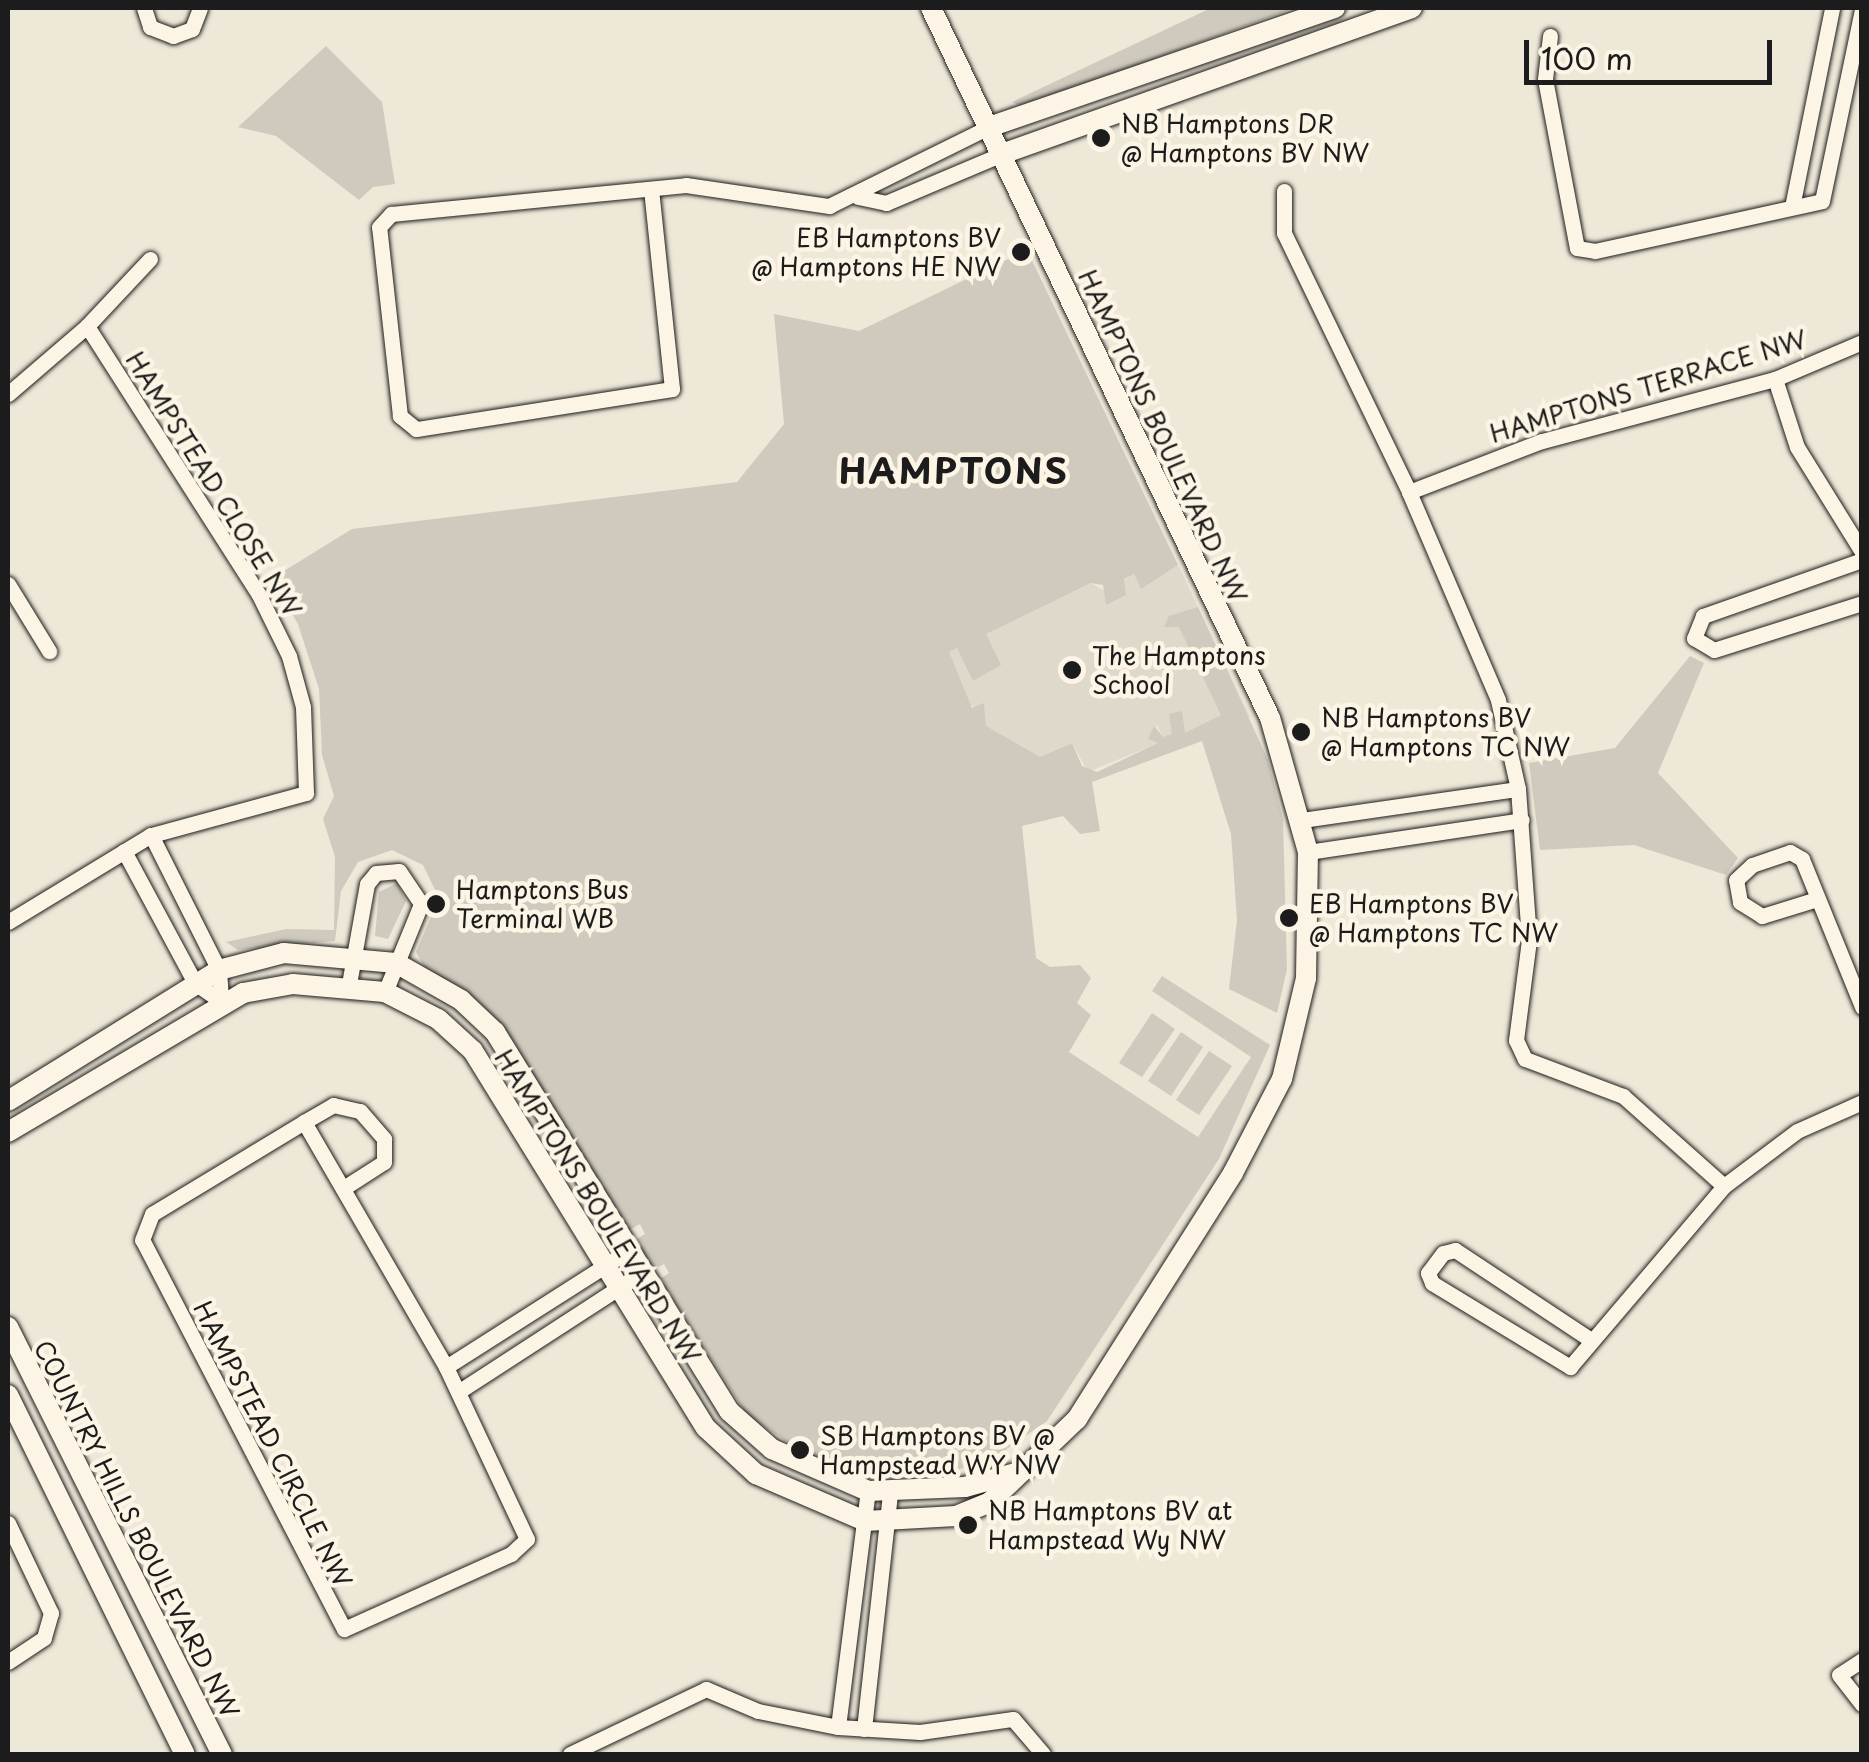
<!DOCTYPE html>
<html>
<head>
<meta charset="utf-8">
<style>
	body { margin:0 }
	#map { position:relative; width:1869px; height:1762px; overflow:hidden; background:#eee8d9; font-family:"Playpen Sans",sans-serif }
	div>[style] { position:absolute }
	.built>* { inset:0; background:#ded9cb }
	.green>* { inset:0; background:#cfcabd }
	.roads { filter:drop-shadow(0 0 2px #1c1c1c) drop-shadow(0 0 2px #1c1c1c) }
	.street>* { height:15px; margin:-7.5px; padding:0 7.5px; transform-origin:7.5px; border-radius:7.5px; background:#fcf5e5 }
	.secondary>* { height:20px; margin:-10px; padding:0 10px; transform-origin:10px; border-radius:10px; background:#fcf5e5 }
	.dots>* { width:28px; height:28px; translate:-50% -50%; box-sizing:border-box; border:5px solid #fcf5e5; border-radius:50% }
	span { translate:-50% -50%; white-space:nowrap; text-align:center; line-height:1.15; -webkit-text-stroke:9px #fcf5e5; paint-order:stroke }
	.poi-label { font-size:25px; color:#1c1c1c }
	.left { translate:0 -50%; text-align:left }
	.right { translate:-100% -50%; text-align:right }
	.street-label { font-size:25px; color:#1c1c1c }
	.district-label { font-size:35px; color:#1c1c1c; font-weight:700; letter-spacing:2.5px }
	.frame { position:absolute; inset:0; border:10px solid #1c1c1c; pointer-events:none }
	.scale { position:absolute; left:1524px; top:40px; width:248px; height:45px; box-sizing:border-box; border:5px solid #1c1c1c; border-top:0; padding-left:12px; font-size:30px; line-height:35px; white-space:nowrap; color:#1c1c1c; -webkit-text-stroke:8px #fcf5e5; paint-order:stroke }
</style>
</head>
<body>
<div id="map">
	<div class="built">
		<i style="clip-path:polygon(1178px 565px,1250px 717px,1202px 740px,1163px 738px,1157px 725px,1150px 738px,1159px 743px,1088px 772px,1072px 743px,1040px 757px,988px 731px,978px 710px,916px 667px,1091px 583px,1105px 591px,1134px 574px,1141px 588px)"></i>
	</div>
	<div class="green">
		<i style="clip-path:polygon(1211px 8px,1294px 8px,1022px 107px,1012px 102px)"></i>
		<i style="clip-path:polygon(326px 46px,382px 102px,395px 184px,373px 187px,359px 200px,276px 136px,238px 127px)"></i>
		<i style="clip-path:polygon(1027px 250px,1178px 565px,1141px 589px,1134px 574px,1124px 579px,1126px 595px,1106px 605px,1103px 585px,1091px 583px,986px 634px,1001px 665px,973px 681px,957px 648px,949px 652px,972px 708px,984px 703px,986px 726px,1040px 757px,1072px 743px,1082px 766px,1097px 772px,1158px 743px,1148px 739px,1154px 726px,1163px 737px,1172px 734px,1169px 714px,1182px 711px,1185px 733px,1221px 715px,1179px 627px,1164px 627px,1169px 616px,1198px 607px,1268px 760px,1283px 819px,1287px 969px,1277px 1013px,1229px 989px,1237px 920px,1231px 834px,1202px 741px,1092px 782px,1100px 831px,1080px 834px,1063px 816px,1022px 826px,1036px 958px,1050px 967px,1080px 965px,1091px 978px,1077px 1003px,1091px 1015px,1069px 1052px,1198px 1137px,1251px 1057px,1152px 991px,1162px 976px,1270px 1045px,1219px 1159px,1047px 1421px,1001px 1453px,948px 1474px,864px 1479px,808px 1456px,747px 1415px,660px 1279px,669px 1273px,664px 1264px,654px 1270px,635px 1240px,645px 1234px,640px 1224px,629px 1230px,516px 1048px,453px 985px,425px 968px,416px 952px,439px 898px,423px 865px,392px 850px,358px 862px,341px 891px,335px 941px,238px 950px,226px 942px,286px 929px,334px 930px,335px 857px,323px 819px,334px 796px,322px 755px,319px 689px,298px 624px,271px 579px,352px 529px,737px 482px,784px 424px,774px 314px,859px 331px)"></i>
		<i style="clip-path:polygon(1690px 656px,1704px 663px,1658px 773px,1738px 858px,1726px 875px,1634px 845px,1540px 850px,1529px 763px,1615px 748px)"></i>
		<i style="clip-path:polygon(397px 883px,406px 901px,388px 939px,375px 936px,379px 892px)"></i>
		<i style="clip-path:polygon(1152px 1013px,1175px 1029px,1142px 1077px,1119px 1063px)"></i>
		<i style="clip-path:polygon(1181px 1032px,1203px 1047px,1171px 1096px,1148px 1081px)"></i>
		<i style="clip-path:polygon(1209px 1051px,1232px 1066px,1199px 1115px,1176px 1100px)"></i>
	</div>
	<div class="roads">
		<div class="street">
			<i style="left:144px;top:8px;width:20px;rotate:72deg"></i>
			<i style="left:150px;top:27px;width:25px;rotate:21deg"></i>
			<i style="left:173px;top:36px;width:20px;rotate:-20deg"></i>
			<i style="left:192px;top:29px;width:22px;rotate:-69deg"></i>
			<i style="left:1550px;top:36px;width:43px;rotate:96.6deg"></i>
			<i style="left:1545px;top:79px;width:172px;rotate:79.3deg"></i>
			<i style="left:1577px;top:248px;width:18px;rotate:9deg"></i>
			<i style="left:1595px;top:251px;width:232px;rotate:-12.4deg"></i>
			<i style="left:1822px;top:201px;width:196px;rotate:-78.2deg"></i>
			<i style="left:651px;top:189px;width:201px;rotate:84deg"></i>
			<i style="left:672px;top:389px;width:259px;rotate:171.1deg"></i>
			<i style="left:416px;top:429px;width:21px;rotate:-141deg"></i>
			<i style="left:400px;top:416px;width:190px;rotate:-96.3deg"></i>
			<i style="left:379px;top:227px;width:18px;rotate:-47deg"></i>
			<i style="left:391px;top:214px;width:296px;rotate:-5.6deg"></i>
			<i style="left:686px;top:185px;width:145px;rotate:8.4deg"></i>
			<i style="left:829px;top:206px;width:178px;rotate:-26.3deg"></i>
			<i style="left:1284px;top:191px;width:42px;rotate:90deg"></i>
			<i style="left:1284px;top:233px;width:288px;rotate:64.2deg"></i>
			<i style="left:1409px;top:492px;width:226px;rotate:66.8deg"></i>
			<i style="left:1498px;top:700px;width:91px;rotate:77.3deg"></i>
			<i style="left:1518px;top:789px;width:151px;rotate:85.8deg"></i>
			<i style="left:1529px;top:940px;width:101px;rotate:97.4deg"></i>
			<i style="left:1516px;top:1040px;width:21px;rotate:65deg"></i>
			<i style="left:1525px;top:1059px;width:105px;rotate:20.7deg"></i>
			<i style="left:1623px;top:1096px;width:135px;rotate:41.7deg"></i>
			<i style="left:858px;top:197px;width:29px;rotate:12deg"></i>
			<i style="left:886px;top:203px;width:126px;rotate:-22.9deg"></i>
			<i style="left:1792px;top:207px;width:203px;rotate:-78.6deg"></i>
			<i style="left:87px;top:326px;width:92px;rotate:-46.8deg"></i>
			<i style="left:1775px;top:379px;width:71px;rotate:72.1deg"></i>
			<i style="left:1797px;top:447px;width:123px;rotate:58.2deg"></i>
			<i style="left:8px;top:394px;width:104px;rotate:-40.7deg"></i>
			<i style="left:87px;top:326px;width:319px;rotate:57.4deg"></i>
			<i style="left:259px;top:595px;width:68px;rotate:63.8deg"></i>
			<i style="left:289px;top:656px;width:53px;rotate:74.6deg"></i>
			<i style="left:303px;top:707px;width:86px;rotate:88deg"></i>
			<i style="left:306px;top:793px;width:161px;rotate:164.8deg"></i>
			<i style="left:151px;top:835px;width:167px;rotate:148.7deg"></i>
			<i style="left:1409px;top:492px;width:142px;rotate:-21deg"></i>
			<i style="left:1542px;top:441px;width:241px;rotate:-14.9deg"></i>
			<i style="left:1775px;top:379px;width:95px;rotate:-23deg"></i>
			<i style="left:1862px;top:560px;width:169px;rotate:160.6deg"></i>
			<i style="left:1703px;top:616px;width:24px;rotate:112deg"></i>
			<i style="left:1694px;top:638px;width:23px;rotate:31deg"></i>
			<i style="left:1714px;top:650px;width:155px;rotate:-17.6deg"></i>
			<i style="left:8px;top:584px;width:79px;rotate:58.5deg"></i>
			<i style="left:1302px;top:820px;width:218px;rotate:-8.2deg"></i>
			<i style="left:151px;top:835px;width:151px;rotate:63.3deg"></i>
			<i style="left:219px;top:970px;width:31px;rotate:86deg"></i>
			<i style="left:124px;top:851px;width:150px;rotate:61.7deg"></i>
			<i style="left:195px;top:983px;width:32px;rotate:35deg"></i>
			<i style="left:1308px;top:852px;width:216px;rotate:-8.5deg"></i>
			<i style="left:1817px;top:899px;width:58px;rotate:162.8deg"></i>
			<i style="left:1762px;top:916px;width:26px;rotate:-148deg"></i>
			<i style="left:1740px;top:902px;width:22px;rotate:-100deg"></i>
			<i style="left:1736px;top:880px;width:22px;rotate:-43deg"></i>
			<i style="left:1752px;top:865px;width:40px;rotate:-18.9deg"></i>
			<i style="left:1790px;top:852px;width:14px;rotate:30deg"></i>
			<i style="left:1802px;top:859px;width:160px;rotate:67.9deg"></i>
			<i style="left:349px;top:984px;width:102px;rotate:-79.8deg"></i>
			<i style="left:367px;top:884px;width:14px;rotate:-51deg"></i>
			<i style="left:376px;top:873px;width:23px;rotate:-5deg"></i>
			<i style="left:399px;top:871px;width:40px;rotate:56deg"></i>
			<i style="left:421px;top:904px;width:95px;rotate:112.2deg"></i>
			<i style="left:304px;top:1122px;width:283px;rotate:59.9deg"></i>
			<i style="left:446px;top:1367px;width:190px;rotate:64.8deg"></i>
			<i style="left:527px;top:1539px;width:22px;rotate:137deg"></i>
			<i style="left:511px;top:1554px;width:183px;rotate:155.8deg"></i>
			<i style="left:344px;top:1629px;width:438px;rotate:-117.4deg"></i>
			<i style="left:142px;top:1240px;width:28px;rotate:-69deg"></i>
			<i style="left:152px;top:1214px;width:178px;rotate:-31.2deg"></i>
			<i style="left:304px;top:1122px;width:34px;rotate:-30deg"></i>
			<i style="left:333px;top:1105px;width:28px;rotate:13deg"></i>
			<i style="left:360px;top:1111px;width:37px;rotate:49deg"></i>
			<i style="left:384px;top:1139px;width:23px;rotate:90deg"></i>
			<i style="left:384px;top:1162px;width:46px;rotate:147.3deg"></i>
			<i style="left:1591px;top:1340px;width:163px;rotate:-146.5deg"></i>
			<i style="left:1455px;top:1250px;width:12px;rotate:166deg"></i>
			<i style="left:1443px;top:1253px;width:25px;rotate:127deg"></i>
			<i style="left:1428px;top:1273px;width:11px;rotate:68deg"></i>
			<i style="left:1432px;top:1283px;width:162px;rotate:31.3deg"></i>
			<i style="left:1570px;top:1367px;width:238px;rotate:-49.6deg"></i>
			<i style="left:1724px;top:1186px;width:91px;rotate:-37deg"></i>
			<i style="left:1797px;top:1131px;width:71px;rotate:-24deg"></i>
			<i style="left:446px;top:1367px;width:218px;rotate:-32.5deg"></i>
			<i style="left:458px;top:1392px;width:222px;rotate:-33deg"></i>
			<i style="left:8px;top:1523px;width:100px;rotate:64.5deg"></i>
			<i style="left:51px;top:1613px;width:26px;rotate:106deg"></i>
			<i style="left:44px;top:1638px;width:43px;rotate:146.3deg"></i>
			<i style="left:1862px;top:1660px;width:27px;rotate:147deg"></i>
			<i style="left:1839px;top:1675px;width:37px;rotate:52deg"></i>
			<i style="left:838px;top:1727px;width:238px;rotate:-82.8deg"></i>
			<i style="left:864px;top:1729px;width:237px;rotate:-83.7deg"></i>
			<i style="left:570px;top:1754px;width:151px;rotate:-25.5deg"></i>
			<i style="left:706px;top:1689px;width:56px;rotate:22.9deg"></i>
			<i style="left:758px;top:1711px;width:82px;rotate:11.3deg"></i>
			<i style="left:838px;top:1727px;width:82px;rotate:3.5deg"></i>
			<i style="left:920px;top:1732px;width:94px;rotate:-8deg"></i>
			<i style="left:1013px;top:1719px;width:46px;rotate:49.4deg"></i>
		</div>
		<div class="secondary">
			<i style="left:989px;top:127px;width:366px;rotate:-19deg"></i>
			<i style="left:1002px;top:154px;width:435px;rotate:-19.6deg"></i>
			<i style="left:8px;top:1101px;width:248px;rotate:-31.8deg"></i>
			<i style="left:219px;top:970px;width:67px;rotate:-14.7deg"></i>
			<i style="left:284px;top:953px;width:112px;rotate:5.1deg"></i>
			<i style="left:396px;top:963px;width:75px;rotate:29.6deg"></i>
			<i style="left:461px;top:1000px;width:47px;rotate:43.3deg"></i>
			<i style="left:495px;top:1032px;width:445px;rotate:58.3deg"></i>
			<i style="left:729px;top:1411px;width:57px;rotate:41.5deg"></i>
			<i style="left:772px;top:1449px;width:105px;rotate:23.6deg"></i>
			<i style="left:868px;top:1491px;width:97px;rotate:-2.4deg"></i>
			<i style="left:965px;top:1487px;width:53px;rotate:-15.4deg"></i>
			<i style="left:8px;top:1132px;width:273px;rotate:-30.6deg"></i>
			<i style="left:243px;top:993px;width:51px;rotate:-10.2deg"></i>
			<i style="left:293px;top:984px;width:92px;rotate:5deg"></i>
			<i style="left:385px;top:992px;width:59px;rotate:27deg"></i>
			<i style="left:438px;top:1019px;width:47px;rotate:42.4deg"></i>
			<i style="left:473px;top:1051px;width:443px;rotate:58.3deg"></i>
			<i style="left:706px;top:1428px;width:68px;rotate:42.6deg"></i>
			<i style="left:756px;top:1474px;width:119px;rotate:23.3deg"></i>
			<i style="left:865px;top:1521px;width:91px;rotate:-3.1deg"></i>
			<i style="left:956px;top:1516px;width:35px;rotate:-22deg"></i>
			<i style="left:989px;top:1503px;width:122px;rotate:-43.7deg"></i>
			<i style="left:1077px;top:1419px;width:291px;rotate:-57.6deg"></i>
			<i style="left:1233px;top:1173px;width:106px;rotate:-62.5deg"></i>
			<i style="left:1282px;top:1079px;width:104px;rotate:-76.6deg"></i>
			<i style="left:1306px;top:978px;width:126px;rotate:-89.1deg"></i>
			<i style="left:1308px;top:852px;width:139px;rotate:-105.8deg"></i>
			<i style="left:1270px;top:718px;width:787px;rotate:-115.52deg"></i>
			<i style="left:8px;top:1327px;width:478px;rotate:63.4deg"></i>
			<i style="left:8px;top:1395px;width:400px;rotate:63.8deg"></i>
		</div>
	</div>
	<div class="dots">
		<i style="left:1101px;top:138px;background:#1c1c1c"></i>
		<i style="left:1021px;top:252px;background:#1c1c1c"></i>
		<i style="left:1072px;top:670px;background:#1c1c1c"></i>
		<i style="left:1301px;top:732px;background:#1c1c1c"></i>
		<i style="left:436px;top:904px;background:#1c1c1c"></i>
		<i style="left:1289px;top:918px;background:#1c1c1c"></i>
		<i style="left:800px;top:1450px;background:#1c1c1c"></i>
		<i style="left:968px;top:1525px;background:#1c1c1c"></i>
	</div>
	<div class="poi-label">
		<span class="left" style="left:1121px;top:138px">NB Hamptons DR<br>@ Hamptons BV NW</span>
		<span class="right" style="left:1001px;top:252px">EB Hamptons BV<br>@ Hamptons HE NW</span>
		<span class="left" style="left:1092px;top:670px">The Hamptons<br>School</span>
		<span class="left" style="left:1321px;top:732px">NB Hamptons BV<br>@ Hamptons TC NW</span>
		<span class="left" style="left:456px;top:904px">Hamptons Bus<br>Terminal WB</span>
		<span class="left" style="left:1309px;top:918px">EB Hamptons BV<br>@ Hamptons TC NW</span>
		<span class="left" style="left:820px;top:1450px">SB Hamptons BV @<br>Hampstead WY NW</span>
		<span class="left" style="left:988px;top:1525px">NB Hamptons BV at<br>Hampstead Wy NW</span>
	</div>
	<div class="street-label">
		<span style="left:1648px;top:386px;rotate:-17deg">HAMPTONS TERRACE NW</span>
		<span style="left:1163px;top:436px;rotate:65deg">HAMPTONS BOULEVARD NW</span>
		<span style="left:214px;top:484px;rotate:58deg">HAMPSTEAD CLOSE NW</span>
		<span style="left:598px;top:1206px;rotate:58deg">HAMPTONS BOULEVARD NW</span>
		<span style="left:273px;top:1444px;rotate:63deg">HAMPSTEAD CIRCLE NW</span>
		<span style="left:137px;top:1529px;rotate:63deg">COUNTRY HILLS BOULEVARD NW</span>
	</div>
	<div class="district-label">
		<span style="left:954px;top:470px">HAMPTONS</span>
	</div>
	<div class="frame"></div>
	<div class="scale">100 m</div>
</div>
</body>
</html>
